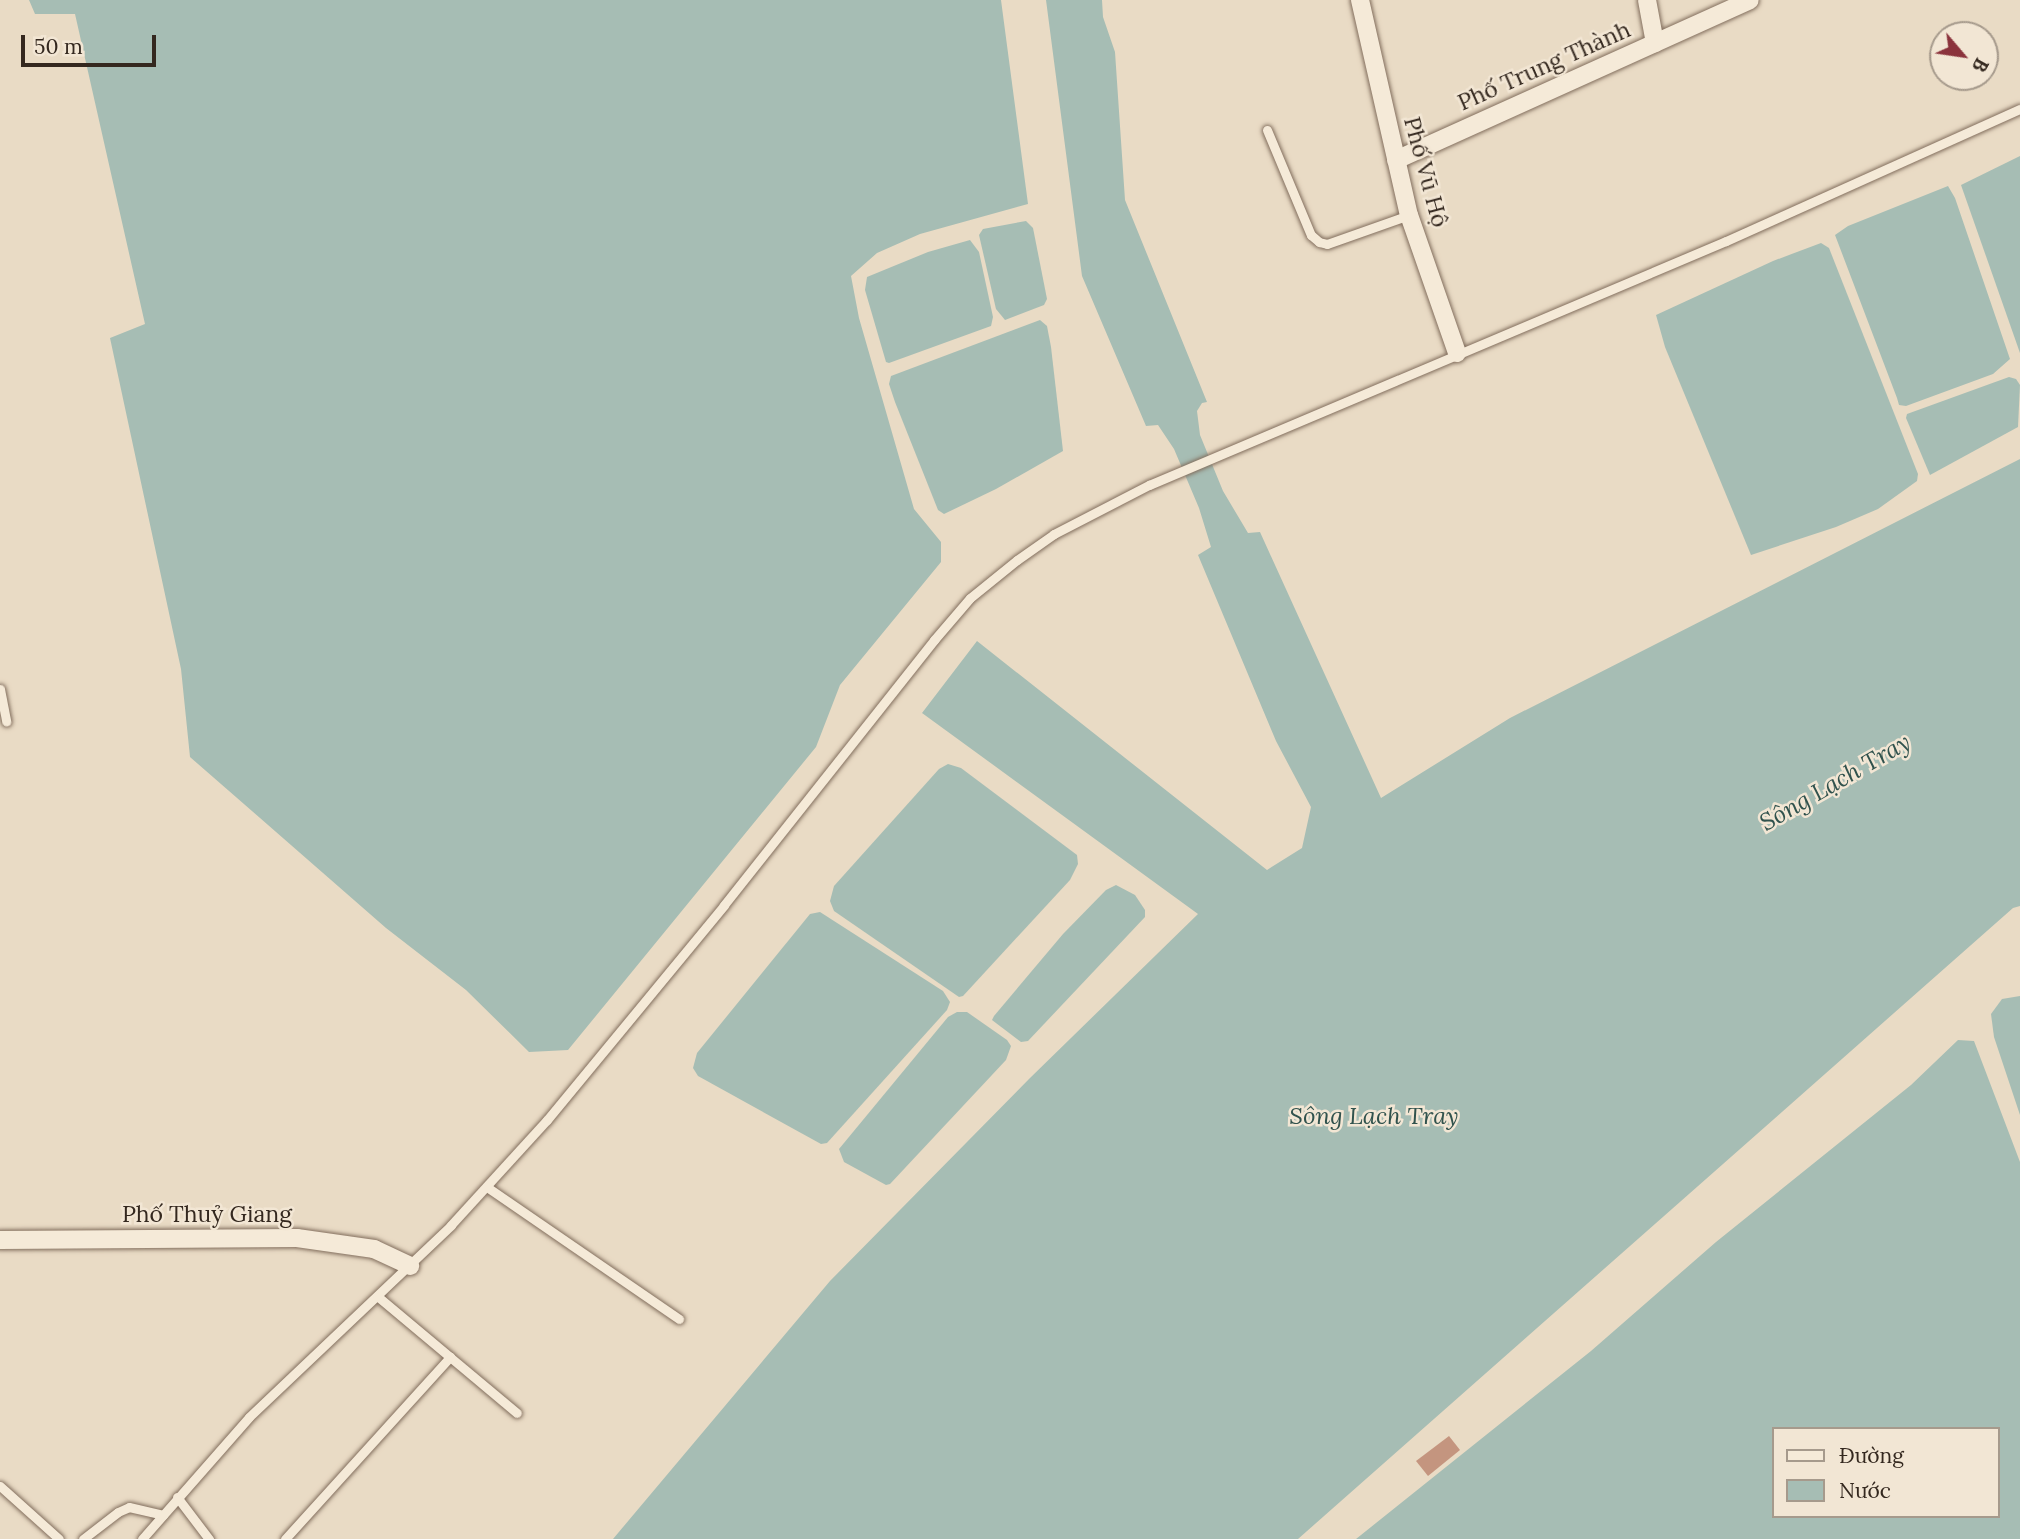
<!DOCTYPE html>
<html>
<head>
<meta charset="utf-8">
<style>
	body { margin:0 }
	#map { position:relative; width:2020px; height:1539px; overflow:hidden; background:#e9dbc5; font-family:Lora,serif }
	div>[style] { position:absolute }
	.water>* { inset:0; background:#a6bdb4 }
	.building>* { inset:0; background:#c4957f }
	.roads { filter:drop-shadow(0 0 2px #826e5d) drop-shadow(0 0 2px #826e5d) }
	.service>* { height:9px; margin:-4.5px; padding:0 4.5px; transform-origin:4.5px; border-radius:4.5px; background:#f5ead8 }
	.minor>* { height:18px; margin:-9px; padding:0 9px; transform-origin:9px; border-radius:9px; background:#f5ead8 }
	span { translate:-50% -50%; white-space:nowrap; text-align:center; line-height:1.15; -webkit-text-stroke:5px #f2e6d4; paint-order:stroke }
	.street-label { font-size:23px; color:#34281f }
	.water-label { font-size:24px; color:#30524d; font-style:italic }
	.legend { position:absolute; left:1772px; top:1427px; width:228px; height:91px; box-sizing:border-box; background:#f2e6d4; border:2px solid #a69a8c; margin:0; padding:9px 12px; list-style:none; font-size:21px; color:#34281f }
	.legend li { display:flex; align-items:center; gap:14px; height:35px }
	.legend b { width:35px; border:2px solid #a69a8c }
	.north { position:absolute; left:1929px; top:21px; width:70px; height:70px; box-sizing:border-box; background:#f2e6d4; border:2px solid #a69a8c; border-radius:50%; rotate:119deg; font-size:19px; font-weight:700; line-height:28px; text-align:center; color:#34281f }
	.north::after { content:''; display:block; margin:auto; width:24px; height:32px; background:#8b333c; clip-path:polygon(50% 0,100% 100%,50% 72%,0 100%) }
	.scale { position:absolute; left:21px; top:35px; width:135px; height:32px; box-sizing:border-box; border:4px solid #34281f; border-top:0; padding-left:9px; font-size:21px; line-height:24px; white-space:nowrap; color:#34281f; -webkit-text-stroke:5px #f2e6d4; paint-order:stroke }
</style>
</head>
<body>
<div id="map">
	<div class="water">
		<i style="clip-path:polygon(29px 0,1001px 0,1028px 204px,920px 234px,877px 253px,851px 276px,859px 318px,914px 509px,941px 542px,941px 562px,840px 685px,816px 747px,568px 1050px,529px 1052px,466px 990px,386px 928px,190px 757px,181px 669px,110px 338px,145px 324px,75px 14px,35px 14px)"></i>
		<i style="clip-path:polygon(1046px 0,1102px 0,1103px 17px,1115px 52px,1125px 200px,1207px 402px,1202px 403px,1197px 411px,1200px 435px,1223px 491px,1248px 533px,1260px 532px,1381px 798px,1510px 718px,2020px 459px,2020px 906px,2013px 908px,1298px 1539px,613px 1539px,830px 1281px,1029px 1079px,1198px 914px,922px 713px,977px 641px,1267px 870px,1302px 848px,1311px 807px,1276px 741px,1198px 555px,1211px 547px,1199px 508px,1174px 449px,1158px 425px,1146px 426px,1082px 276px)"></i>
		<i style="clip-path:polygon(2020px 156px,2020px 353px,1961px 185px)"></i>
		<i style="clip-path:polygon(1948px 186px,1955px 198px,2010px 359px,1993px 374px,1906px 406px,1899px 405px,1897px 398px,1835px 235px,1848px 226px)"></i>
		<i style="clip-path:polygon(1026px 221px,1033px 228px,1047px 299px,1044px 305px,1005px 320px,996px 309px,979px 235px,983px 229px)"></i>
		<i style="clip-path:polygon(970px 240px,979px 252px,993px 317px,991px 326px,889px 363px,886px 362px,865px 290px,867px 277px,928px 252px)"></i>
		<i style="clip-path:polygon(1821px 243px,1829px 248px,1918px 474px,1917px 481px,1878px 509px,1836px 527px,1751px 555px,1665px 347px,1656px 315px,1773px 261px)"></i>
		<i style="clip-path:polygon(1040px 320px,1047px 326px,1051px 347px,1063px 451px,996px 489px,944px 514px,938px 510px,895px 402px,889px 384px,891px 376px)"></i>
		<i style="clip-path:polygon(2009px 377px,2016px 379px,2020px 385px,2018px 427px,1930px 475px,1906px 418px,1907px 414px)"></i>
		<i style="clip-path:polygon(948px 764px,961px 768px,1077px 855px,1078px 864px,1070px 880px,963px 996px,959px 997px,834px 911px,830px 901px,834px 886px,939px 769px)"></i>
		<i style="clip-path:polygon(1116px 885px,1135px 895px,1145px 910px,1145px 917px,1028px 1041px,1021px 1042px,992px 1020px,994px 1016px,1063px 934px,1106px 890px)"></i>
		<i style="clip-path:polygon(820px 912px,943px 991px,950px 1002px,947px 1010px,827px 1143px,821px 1144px,698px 1076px,693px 1068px,697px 1053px,810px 914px)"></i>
		<i style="clip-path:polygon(2020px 996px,2020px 1115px,1994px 1037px,1991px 1014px,2002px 999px)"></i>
		<i style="clip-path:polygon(957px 1012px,967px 1012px,1007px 1040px,1011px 1046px,1006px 1060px,890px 1184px,886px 1185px,844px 1162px,839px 1149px,948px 1017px)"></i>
		<i style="clip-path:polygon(evenodd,1958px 1040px,1974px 1041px,2020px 1162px,2020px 1539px,1356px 1539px,1591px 1351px,1716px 1242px,1911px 1085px,1958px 1040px,1773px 1429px,1997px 1429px,1997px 1516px,1773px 1516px,1773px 1429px)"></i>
	</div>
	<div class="building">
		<i style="clip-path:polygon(1449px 1436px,1460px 1450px,1428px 1476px,1416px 1461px)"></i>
	</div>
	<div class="roads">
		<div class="service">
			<i style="left:1267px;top:130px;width:114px;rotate:67.3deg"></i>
			<i style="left:1311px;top:235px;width:11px;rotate:41deg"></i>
			<i style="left:1319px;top:242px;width:8px;rotate:14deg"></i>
			<i style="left:1327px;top:244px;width:87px;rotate:-19.5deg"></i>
			<i style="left:0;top:689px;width:33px;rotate:79deg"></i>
			<i style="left:487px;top:1187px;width:233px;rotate:34.5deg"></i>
			<i style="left:450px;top:1357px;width:87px;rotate:39.9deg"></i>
			<i style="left:0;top:1486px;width:79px;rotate:41.9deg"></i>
			<i style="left:177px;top:1497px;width:53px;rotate:52.7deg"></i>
			<i style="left:83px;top:1539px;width:44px;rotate:-37.6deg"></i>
			<i style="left:118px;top:1512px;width:12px;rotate:-24deg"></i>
			<i style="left:129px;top:1507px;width:35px;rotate:13deg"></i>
			<i style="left:142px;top:1539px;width:162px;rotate:-48.7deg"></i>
			<i style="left:249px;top:1417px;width:279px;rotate:-43.5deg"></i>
			<i style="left:451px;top:1225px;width:142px;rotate:-47.6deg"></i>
			<i style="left:547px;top:1120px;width:278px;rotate:-50.5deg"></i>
			<i style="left:724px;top:905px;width:338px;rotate:-51.6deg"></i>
			<i style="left:934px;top:640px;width:55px;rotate:-49.4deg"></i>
			<i style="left:970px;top:598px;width:60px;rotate:-39deg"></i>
			<i style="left:1017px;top:560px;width:45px;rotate:-35.1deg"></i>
			<i style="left:1054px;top:534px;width:107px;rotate:-27.3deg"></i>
			<i style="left:1149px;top:485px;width:626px;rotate:-22.92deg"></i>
			<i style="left:1726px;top:241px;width:322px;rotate:-24.2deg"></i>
			<i style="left:285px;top:1539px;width:246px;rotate:-47.8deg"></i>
			<i style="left:450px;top:1357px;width:95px;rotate:-140.1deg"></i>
		</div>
		<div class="minor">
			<i style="left:1360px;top:0;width:221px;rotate:77.2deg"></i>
			<i style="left:1409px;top:215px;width:146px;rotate:70.8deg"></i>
			<i style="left:1647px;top:0;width:44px;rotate:79.5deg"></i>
			<i style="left:1396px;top:160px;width:388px;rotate:-24.3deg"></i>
			<i style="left:0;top:1240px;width:297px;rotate:-0.4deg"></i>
			<i style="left:297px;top:1238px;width:78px;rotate:8.1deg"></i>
			<i style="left:374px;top:1249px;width:40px;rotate:25deg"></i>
		</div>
	</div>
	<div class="street-label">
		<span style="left:1544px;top:66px;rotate:-24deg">Phố Trung Thành</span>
		<span style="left:1426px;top:172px;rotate:75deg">Phố Vũ Hộ</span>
		<span style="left:207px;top:1214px">Phố Thuỷ Giang</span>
	</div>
	<div class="water-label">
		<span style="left:1835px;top:782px;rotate:-30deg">Sông Lạch Tray</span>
		<span style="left:1374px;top:1116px">Sông Lạch Tray</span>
	</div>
	<ul class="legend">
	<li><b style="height:9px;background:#f5ead8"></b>Đường</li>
	<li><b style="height:19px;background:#a6bdb4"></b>Nước</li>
	</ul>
	<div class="north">B</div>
	<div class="scale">50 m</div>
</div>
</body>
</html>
